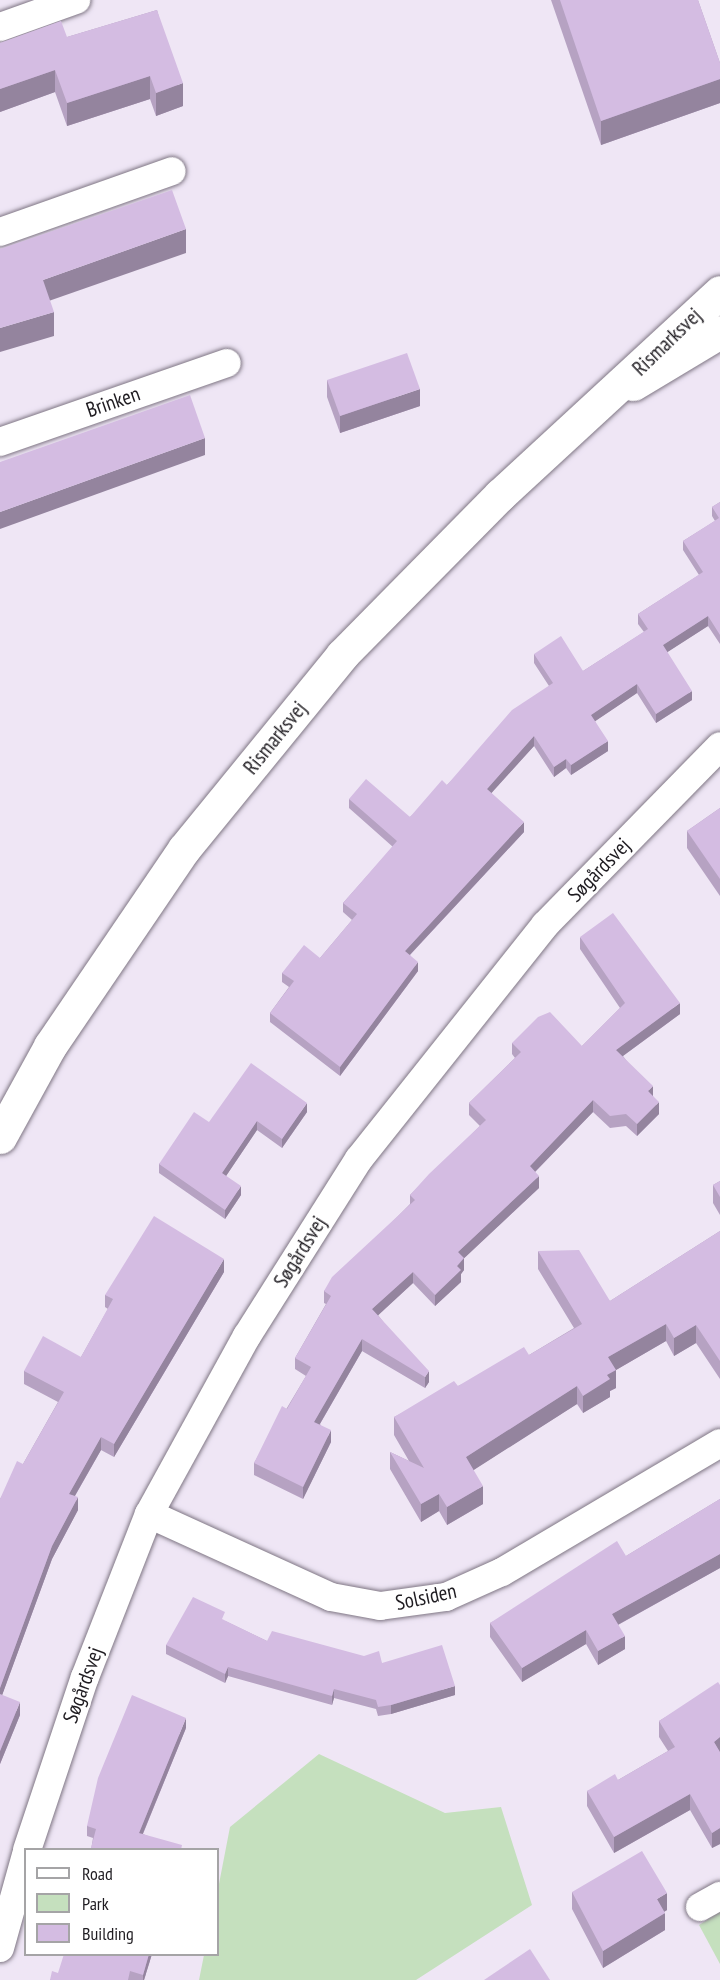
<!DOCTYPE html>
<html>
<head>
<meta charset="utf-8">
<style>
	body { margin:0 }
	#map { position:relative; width:720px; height:1980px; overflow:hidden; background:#efe6f5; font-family:"PT Sans Narrow",sans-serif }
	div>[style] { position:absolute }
	.green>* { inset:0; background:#c5e0be }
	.roads { filter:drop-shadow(0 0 2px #7f7684) drop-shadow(0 0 2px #7f7684) }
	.street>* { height:28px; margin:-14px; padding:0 14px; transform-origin:14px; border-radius:14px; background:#fff }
	.secondary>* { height:33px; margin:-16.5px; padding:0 16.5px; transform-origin:16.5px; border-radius:16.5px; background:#fff }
	.wall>* { inset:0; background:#b6a2c2 }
	.shaded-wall>* { inset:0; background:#94849e }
	.building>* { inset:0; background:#d4bce2 }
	span { translate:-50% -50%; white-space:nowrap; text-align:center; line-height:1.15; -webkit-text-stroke:5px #fff; paint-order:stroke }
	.street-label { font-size:21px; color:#1f1c21 }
	.legend { position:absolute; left:24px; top:1848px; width:195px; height:108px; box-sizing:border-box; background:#fff; border:2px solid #a5a4a6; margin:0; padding:8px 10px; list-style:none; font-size:18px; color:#1f1c21 }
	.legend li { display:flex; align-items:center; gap:12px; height:30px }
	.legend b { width:30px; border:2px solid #a5a4a6 }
</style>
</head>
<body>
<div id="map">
	<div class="green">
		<i style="clip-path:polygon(319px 1754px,445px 1813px,501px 1807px,532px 1905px,416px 1980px,199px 1980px,204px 1955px,218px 1954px,218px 1889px,230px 1827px)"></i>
		<i style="clip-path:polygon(720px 1912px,720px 1964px,699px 1925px)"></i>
	</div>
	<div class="roads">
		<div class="street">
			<i style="left:0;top:27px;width:81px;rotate:-19.6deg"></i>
			<i style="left:0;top:232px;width:182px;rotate:-19.5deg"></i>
			<i style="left:0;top:442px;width:240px;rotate:-19.2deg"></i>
			<i style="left:149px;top:1514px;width:200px;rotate:24.5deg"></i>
			<i style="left:331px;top:1597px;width:50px;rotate:10.4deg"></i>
			<i style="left:380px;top:1606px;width:67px;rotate:-7.8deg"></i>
			<i style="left:446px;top:1597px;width:61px;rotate:-24.1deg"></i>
			<i style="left:502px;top:1572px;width:253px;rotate:-30.6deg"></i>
			<i style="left:27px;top:1850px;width:182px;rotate:-71.5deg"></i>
			<i style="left:85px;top:1677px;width:175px;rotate:-68.6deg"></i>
			<i style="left:149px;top:1514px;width:203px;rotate:-61.2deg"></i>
			<i style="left:247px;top:1336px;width:209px;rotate:-57.7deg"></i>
			<i style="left:359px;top:1159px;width:299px;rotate:-51.5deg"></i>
			<i style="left:545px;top:925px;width:250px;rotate:-45.6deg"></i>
			<i style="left:700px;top:1907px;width:23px;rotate:-29deg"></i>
			<i style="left:0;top:1948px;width:97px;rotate:-74.4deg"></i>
		</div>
		<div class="secondary">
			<i style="left:633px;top:384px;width:101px;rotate:-30.9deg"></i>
			<i style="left:0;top:1137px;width:104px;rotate:-61.2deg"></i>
			<i style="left:50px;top:1046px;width:238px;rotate:-55.8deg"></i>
			<i style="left:184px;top:849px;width:250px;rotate:-50.8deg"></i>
			<i style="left:342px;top:655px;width:225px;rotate:-45.4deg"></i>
			<i style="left:500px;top:495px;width:299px;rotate:-42.7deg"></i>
		</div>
	</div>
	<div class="wall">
		<i style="clip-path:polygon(551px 0,698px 0,720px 63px,720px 103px,601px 145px)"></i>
		<i style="clip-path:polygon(157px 10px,183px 106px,156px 116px,150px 99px,67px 126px,55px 92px,0 112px,0 43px,67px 37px)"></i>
		<i style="clip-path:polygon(327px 380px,420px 406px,340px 433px,327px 397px)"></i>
		<i style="clip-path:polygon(720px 502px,720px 644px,708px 626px,667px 652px,692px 700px,656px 723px,637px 693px,595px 721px,608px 751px,571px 775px,566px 768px,554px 777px,534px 746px,491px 793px,524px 832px,410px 955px,418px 971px,340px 1076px,270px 1022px,270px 1013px,289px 987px,282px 982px,282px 973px,320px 958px,352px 920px,343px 912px,343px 903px,393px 847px,349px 808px,349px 799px,410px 817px,447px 785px,549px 686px,534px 663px,534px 654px,583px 671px,644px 632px,638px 624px,638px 614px,699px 575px,683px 550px,683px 541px,715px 521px,712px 516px,712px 507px)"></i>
		<i style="clip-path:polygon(720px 808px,720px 896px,687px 848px,687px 831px)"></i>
		<i style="clip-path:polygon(580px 937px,680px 1014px,623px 1056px,653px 1096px,659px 1114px,637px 1136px,626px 1126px,610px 1128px,593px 1112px,535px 1172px,539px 1188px,464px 1258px,464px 1270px,461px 1274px,461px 1282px,435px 1306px,413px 1283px,378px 1315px,429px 1382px,425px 1388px,362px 1351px,320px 1424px,331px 1442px,303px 1499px,254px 1475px,254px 1463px,306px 1376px,295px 1369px,295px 1358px,326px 1304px,324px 1303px,324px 1291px,410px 1204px,410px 1195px,480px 1126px,469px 1115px,469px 1103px,515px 1058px,512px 1054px,512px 1043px,582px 1046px,620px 1008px,580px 949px)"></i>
		<i style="clip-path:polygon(307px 1112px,282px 1148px,257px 1130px,226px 1176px,241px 1195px,225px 1219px,159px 1173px,159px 1164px,209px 1122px)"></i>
		<i style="clip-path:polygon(720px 1181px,720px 1215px,713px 1203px,713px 1185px)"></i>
		<i style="clip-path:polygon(720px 1231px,720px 1379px,696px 1343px,674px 1356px,666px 1341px,616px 1370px,616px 1388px,610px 1391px,610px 1397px,583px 1413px,577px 1404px,473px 1470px,483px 1504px,447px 1525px,439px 1511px,421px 1522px,390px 1469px,390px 1452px,409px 1461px,394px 1435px,394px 1417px,458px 1386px,529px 1355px,574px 1328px,538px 1269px,538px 1251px,610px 1301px)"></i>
		<i style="clip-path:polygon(224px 1272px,114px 1457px,101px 1450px,75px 1496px,78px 1510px,52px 1559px,2px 1695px,20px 1715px,0 1764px,0 1499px,23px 1464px,58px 1402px,24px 1384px,24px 1371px,81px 1357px,108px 1309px,105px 1307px,105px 1295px)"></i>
		<i style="clip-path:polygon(720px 1499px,720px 1568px,618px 1625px,625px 1649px,598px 1665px,586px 1644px,522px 1682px,490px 1637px,490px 1623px,626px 1556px)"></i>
		<i style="clip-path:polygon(225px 1621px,267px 1641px,382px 1663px,455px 1695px,391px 1714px,378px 1716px,376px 1709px,334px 1698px,332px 1705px,228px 1676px,225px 1683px,166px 1654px,166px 1645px)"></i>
		<i style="clip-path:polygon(720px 1685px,720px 1844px,712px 1848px,690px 1810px,614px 1853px,587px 1806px,587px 1791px,618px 1780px,668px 1751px,659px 1737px,659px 1721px)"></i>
		<i style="clip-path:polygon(186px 1728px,143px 1834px,182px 1850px,91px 1850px,93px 1838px,87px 1836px,87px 1826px)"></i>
		<i style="clip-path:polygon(572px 1892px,667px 1910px,664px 1912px,665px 1930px,603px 1968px,572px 1909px)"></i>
		<i style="clip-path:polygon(152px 1954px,144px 1980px,50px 1980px,58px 1973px)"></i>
	</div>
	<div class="shaded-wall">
		<i style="clip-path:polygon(55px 70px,55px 92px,0 112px,0 89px)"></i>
		<i style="clip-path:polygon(150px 76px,150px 99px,67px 126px,67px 103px)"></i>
		<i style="clip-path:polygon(720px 79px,720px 103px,601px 145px,601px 121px)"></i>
		<i style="clip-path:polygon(183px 83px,183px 106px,156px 116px,156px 93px)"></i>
		<i style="clip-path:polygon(186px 229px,186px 253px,43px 303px,43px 280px)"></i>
		<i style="clip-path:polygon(54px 312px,54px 336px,0 352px,0 328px)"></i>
		<i style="clip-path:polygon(420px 389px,420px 406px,340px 433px,340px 416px)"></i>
		<i style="clip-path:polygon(205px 438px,205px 455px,0 529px,0 512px)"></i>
		<i style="clip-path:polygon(708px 616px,708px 626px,663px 655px,663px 645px)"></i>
		<i style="clip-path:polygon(637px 684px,637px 693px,591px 724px,591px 715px)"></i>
		<i style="clip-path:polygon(692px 691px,692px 700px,656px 723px,656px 714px)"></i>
		<i style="clip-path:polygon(534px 736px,534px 746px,487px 798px,487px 789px)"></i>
		<i style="clip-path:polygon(608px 741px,608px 751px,571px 775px,571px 765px)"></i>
		<i style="clip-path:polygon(566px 759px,566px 768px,554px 777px,554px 767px)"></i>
		<i style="clip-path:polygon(524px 822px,524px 832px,405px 960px,405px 951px)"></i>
		<i style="clip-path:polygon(418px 962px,418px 971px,340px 1076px,340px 1067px)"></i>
		<i style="clip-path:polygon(680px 1003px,680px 1014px,616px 1061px,616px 1050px)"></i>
		<i style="clip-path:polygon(653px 1086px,653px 1098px,648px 1091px)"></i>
		<i style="clip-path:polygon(593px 1100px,593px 1112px,530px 1177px,530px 1166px)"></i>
		<i style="clip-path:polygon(659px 1102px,659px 1114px,637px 1136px,637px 1124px)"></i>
		<i style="clip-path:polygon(307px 1103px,307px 1112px,282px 1148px,282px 1139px)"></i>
		<i style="clip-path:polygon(257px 1121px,257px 1130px,222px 1182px,222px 1173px)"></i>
		<i style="clip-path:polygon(539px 1176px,539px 1188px,458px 1264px,458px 1252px)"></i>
		<i style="clip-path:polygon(241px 1186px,241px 1195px,225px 1219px,225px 1210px)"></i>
		<i style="clip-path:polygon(464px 1258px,464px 1270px,461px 1274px,461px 1282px,435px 1306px,435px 1295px,457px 1266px)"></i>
		<i style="clip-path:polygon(224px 1259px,224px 1272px,114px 1457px,114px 1444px)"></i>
		<i style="clip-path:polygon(413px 1272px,413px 1283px,372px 1321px,372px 1309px)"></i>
		<i style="clip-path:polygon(666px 1324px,666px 1341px,616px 1370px,616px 1388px,610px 1391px,610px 1397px,583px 1413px,583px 1396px,608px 1357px)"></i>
		<i style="clip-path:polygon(696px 1325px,696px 1343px,674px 1356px,674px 1338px)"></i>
		<i style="clip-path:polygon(362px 1339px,362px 1351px,314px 1434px,314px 1422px)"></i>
		<i style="clip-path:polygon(429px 1371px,429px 1382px,425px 1388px,425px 1377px)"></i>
		<i style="clip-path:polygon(577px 1386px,577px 1404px,466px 1475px,466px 1457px)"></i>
		<i style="clip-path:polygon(331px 1430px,331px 1442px,303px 1499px,303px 1487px)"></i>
		<i style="clip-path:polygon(101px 1437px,101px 1450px,69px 1506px,69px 1494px)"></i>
		<i style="clip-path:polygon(483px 1486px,483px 1504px,447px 1525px,447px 1507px)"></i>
		<i style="clip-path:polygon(439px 1494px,439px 1511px,421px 1522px,421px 1504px)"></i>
		<i style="clip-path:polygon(78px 1497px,78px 1510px,52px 1559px,0 1701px,0 1688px,52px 1546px)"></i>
		<i style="clip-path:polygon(720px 1554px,720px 1568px,612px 1628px,612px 1614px)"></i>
		<i style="clip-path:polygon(586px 1630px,586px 1644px,522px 1682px,522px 1668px)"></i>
		<i style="clip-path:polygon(625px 1636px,625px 1649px,598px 1665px,598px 1651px)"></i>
		<i style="clip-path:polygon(228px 1667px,228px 1676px,225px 1683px,225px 1674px)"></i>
		<i style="clip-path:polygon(455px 1686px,455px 1695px,391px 1714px,391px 1705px)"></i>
		<i style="clip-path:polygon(334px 1689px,334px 1698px,332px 1705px,332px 1696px)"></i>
		<i style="clip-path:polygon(20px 1702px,20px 1715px,0 1764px,0 1751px)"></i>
		<i style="clip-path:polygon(186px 1718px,186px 1728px,139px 1843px,139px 1833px)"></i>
		<i style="clip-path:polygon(720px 1737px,720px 1753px,714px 1742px)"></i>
		<i style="clip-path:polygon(690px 1794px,690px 1810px,614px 1853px,614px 1837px)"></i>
		<i style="clip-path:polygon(720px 1828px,720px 1844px,712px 1848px,712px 1833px)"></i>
		<i style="clip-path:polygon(667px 1893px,667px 1910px,657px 1916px,657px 1899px)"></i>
		<i style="clip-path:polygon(665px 1913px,665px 1930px,603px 1968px,603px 1951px)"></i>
		<i style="clip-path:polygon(149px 1954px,152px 1954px,144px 1980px,143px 1980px,143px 1975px)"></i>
	</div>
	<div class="building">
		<i style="clip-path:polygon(560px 0,698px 0,720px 63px,720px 79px,601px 121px)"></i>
		<i style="clip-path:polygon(157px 10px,183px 83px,156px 93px,150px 76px,67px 103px,55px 70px,0 89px,0 43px,61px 21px,67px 37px)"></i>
		<i style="clip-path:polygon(172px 190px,186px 229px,43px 280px,54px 312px,0 328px,0 249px)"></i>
		<i style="clip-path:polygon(407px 353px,420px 389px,340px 416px,327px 380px)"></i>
		<i style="clip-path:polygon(190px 395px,205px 438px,0 512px,0 462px)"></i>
		<i style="clip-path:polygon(720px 502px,720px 635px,708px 616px,663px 645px,692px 691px,656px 714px,637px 684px,591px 715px,608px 741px,571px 765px,566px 759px,554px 767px,534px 736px,487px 789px,524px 822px,405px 951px,418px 962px,340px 1067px,270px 1013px,294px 981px,282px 973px,304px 945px,320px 958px,357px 914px,343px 903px,397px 841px,349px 799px,366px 779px,410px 817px,442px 780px,447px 785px,512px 710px,553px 683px,534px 654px,561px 636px,583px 671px,648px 629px,638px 614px,703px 572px,683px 541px,719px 518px,712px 507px)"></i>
		<i style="clip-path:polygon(720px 808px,720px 879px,687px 831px)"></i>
		<i style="clip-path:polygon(613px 913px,680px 1003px,616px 1050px,653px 1086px,648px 1091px,659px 1102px,637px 1124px,626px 1114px,610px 1116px,593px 1100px,530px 1166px,539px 1176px,458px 1252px,464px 1258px,457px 1266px,461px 1270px,435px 1295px,413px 1272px,372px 1309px,429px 1371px,425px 1377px,362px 1339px,314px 1422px,331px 1430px,303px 1487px,254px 1463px,282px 1406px,287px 1409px,311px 1367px,295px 1358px,331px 1296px,324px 1291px,332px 1277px,415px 1200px,410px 1195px,429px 1174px,486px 1120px,469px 1103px,521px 1052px,512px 1043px,538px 1017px,550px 1012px,582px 1046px,625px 1003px,580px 937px)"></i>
		<i style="clip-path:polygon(251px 1063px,307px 1103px,282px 1139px,257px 1121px,222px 1173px,241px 1186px,225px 1210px,159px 1164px,194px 1112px,209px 1122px)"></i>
		<i style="clip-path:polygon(720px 1181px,720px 1197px,713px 1185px)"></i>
		<i style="clip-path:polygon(154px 1216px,224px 1259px,114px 1444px,101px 1437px,69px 1494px,78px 1497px,52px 1546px,0 1688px,0 1499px,17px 1461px,23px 1464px,64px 1392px,24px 1371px,43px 1336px,81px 1357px,113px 1299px,105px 1295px)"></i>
		<i style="clip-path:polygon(720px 1231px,720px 1361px,696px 1325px,674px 1338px,666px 1324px,608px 1357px,616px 1370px,607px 1375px,610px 1379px,583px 1396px,577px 1386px,466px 1457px,483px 1486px,447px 1507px,439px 1494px,421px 1504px,390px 1452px,424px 1468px,394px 1417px,454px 1381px,458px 1386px,524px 1347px,529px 1355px,582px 1324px,538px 1251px,579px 1250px,610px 1301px)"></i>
		<i style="clip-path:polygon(720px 1499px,720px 1554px,612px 1614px,625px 1636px,598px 1651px,586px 1630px,522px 1668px,490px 1623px,617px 1541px,626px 1556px)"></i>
		<i style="clip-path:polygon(193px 1597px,225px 1612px,222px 1619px,267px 1641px,272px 1631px,364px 1656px,379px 1651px,382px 1663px,442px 1645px,455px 1686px,391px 1705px,378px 1707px,376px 1700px,334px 1689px,332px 1696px,228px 1667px,225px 1674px,166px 1645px)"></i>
		<i style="clip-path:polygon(718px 1682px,720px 1685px,720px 1737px,714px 1742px,720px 1752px,720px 1828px,712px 1833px,690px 1794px,614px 1837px,587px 1791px,615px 1774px,618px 1780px,675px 1747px,659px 1721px)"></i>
		<i style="clip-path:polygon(0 1694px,20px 1702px,0 1751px)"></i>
		<i style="clip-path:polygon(132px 1695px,186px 1718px,139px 1833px,182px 1845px,181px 1850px,96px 1850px,91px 1848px,96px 1829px,87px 1826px,98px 1778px)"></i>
		<i style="clip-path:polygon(642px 1851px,667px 1893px,657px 1899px,665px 1913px,603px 1951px,572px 1892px)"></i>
		<i style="clip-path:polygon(530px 1949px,550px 1980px,484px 1980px)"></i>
		<i style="clip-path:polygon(64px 1954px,149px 1954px,143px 1975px,130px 1971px,128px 1980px,50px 1980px,52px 1971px,58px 1973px)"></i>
	</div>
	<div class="street-label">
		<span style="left:667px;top:342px;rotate:-44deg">Rismarksvej</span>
		<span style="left:113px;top:402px;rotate:-19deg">Brinken</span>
		<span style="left:275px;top:738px;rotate:-51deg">Rismarksvej</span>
		<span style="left:599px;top:870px;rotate:-46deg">Søgårdsvej</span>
		<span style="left:300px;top:1252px;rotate:-58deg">Søgårdsvej</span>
		<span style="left:426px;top:1597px;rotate:-12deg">Solsiden</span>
		<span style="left:83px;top:1685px;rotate:-70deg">Søgårdsvej</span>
	</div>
	<ul class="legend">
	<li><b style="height:8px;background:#fff"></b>Road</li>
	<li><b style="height:16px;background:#c5e0be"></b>Park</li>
	<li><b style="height:16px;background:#d4bce2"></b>Building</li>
	</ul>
</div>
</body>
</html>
